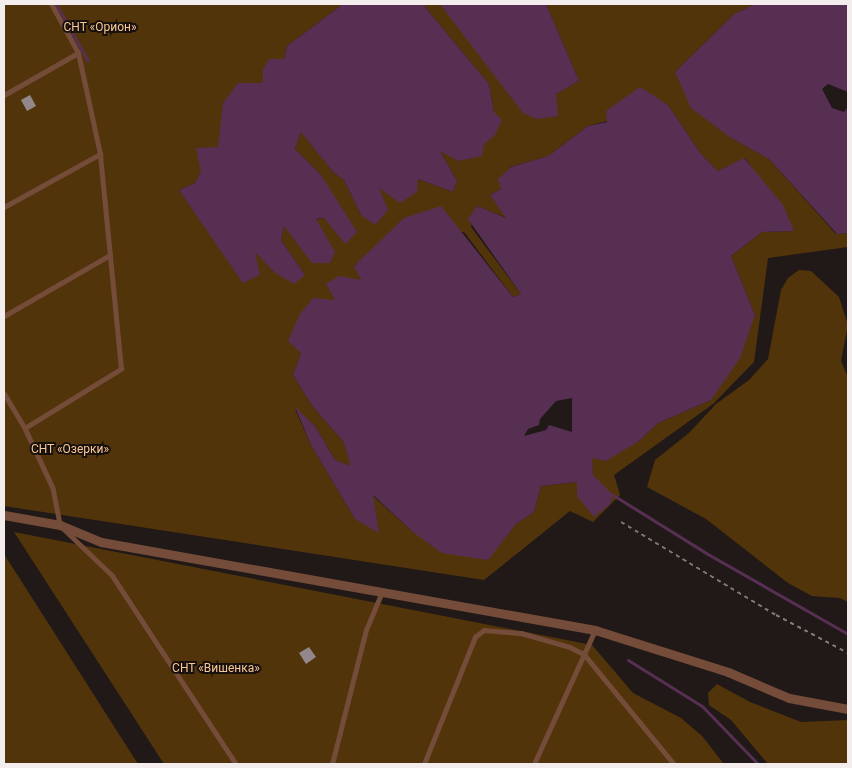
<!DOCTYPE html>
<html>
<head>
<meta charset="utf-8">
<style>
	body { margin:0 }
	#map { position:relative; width:852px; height:768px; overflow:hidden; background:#211918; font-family:Roboto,sans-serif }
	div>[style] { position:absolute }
	.green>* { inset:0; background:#52340a }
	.water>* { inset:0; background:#572f53 }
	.stream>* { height:3px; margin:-1.5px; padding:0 1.5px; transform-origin:1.5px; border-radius:1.5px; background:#572f53 }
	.building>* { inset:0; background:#92878a }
	.path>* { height:2px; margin-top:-1px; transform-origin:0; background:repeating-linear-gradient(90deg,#817978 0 4px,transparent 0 8px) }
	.service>* { height:4.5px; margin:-2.25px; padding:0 2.25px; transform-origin:2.25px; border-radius:2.25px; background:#744c39 }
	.minor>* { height:9px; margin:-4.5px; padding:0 4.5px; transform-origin:4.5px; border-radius:4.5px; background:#744c39 }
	span { translate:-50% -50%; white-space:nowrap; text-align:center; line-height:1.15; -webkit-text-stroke:4px #18100f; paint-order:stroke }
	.park-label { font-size:12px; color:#f8c994 }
	.frame { position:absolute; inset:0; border:5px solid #f4eded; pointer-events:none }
</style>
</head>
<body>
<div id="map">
	<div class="green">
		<i style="clip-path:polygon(evenodd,4px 4px,343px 4px,287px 46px,284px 59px,263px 69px,263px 83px,220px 136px,218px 147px,195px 183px,179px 190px,194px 211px,255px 251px,274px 272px,305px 275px,281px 240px,284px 226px,324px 218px,345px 243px,321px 175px,295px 149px,301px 131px,334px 173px,344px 180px,361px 215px,378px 187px,418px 179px,453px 192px,457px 181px,440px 151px,484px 144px,494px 112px,489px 84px,425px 7px,427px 4px,440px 4px,477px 49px,556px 94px,579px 81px,546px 4px,755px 4px,734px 14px,675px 72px,731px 138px,769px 159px,836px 234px,848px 233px,848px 247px,768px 258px,754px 362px,713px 404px,614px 475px,620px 495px,593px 522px,570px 511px,484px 580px,4px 506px,4px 4px,668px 105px,701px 154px,718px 171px,745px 158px,794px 231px,762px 232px,731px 256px,755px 315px,711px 400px,658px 423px,639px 441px,591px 458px,593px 475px,577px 482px,541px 486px,534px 512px,516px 524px,487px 560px,414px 533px,372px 495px,373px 507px,355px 519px,311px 445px,295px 409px,315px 426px,335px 460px,352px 467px,343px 441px,313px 407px,293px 375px,301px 353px,335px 300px,361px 280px,355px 265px,371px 252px,464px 232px,513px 297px,521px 294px,471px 227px,477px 206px,507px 218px,490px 195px,501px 189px,510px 167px,548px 156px,588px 126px,668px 105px)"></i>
		<i style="clip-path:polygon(799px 270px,811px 271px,839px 297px,848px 325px,841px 361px,848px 378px,848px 602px,840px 598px,812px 596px,788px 583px,706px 519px,647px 487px,655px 460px,689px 433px,716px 404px,749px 380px,768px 359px,781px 290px,788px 278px)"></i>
		<i style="clip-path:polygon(14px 532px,592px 645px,633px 693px,681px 718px,702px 736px,724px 764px,164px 764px)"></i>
		<i style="clip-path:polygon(4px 554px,138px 764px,4px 764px)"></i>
		<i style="clip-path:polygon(717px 684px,750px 702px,801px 722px,848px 720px,848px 764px,768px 764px,731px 720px,709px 705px,708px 693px)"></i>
	</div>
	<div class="water">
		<i style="clip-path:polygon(343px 4px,427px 4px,425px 7px,489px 84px,494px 112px,502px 120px,495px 135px,484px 144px,482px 156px,458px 161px,440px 151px,457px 181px,453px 192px,418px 179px,417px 192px,400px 203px,379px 188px,388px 210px,375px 225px,361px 215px,344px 180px,334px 173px,301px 132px,295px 149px,321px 175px,357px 232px,345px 244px,324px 218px,316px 219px,335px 252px,330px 263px,312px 263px,284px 226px,281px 240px,305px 275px,294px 284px,274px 272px,255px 252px,260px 275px,243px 283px,179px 190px,195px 183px,201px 172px,196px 148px,218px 147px,223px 103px,238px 83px,263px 83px,263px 69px,269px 59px,284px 59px,287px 46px)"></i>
		<i style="clip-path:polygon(440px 4px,546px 4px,579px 81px,556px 94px,558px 116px,537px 119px,523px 113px)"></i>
		<i style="clip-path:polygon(755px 4px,848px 4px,848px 92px,828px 84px,822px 89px,832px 108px,844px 112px,848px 107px,848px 233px,837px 234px,769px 159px,731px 138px,691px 108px,675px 72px,734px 14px)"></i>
		<i style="clip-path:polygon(evenodd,640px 87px,668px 105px,701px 154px,718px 171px,744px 158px,783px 205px,794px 231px,762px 232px,731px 256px,755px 315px,740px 358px,711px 400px,658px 423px,639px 441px,606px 461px,592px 458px,593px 475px,613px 495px,610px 504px,594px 517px,577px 496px,577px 482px,541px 486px,534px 512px,516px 524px,488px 560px,442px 553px,414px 533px,373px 495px,379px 533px,355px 519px,311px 445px,295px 407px,315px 426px,335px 460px,351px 466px,343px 441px,313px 407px,293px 375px,301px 353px,288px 341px,300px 314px,313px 298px,335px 300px,326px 284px,339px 276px,361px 280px,354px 266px,404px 218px,441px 206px,513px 297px,521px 294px,468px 219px,477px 206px,506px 218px,490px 195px,501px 189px,498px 179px,511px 167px,548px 156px,588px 126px,607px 122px,606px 111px,640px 87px,572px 398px,572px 432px,549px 425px,546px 430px,524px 436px,528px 429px,539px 425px,540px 419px,556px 401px,572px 398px)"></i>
	</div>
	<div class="stream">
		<i style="left:56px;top:4px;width:65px;rotate:60.7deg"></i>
		<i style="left:613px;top:495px;width:110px;rotate:31.9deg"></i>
		<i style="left:706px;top:553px;width:163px;rotate:29.7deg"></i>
		<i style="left:628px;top:660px;width:87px;rotate:31.9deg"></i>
		<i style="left:702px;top:706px;width:81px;rotate:46deg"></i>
	</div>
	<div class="building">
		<i style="clip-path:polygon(30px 95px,36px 106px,27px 111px,21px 100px)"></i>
		<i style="clip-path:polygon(309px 647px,316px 657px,306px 664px,299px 653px)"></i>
	</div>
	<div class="path">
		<i style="left:621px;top:522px;width:181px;rotate:31deg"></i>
		<i style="left:776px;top:615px;width:81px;rotate:27.8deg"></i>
	</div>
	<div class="service">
		<i style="left:4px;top:95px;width:85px;rotate:-29.6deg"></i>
		<i style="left:4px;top:207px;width:110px;rotate:-28.9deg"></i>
		<i style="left:4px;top:316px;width:122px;rotate:-29.9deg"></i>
		<i style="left:4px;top:393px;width:41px;rotate:59deg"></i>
		<i style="left:25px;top:428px;width:66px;rotate:65deg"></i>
		<i style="left:53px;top:488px;width:37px;rotate:79deg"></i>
		<i style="left:25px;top:428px;width:113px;rotate:-31.6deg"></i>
		<i style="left:121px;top:369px;width:216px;rotate:-95.6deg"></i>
		<i style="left:100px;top:154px;width:103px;rotate:-102.3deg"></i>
		<i style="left:78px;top:53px;width:56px;rotate:-118.9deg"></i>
		<i style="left:65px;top:530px;width:65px;rotate:43.8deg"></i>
		<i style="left:112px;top:575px;width:226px;rotate:56.7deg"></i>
		<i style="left:332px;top:764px;width:138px;rotate:-75.8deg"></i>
		<i style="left:366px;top:630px;width:41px;rotate:-67.2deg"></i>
		<i style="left:424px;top:764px;width:137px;rotate:-68.1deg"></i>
		<i style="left:475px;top:637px;width:11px;rotate:-38deg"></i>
		<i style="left:484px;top:630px;width:37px;rotate:5deg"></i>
		<i style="left:521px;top:633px;width:51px;rotate:15.9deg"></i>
		<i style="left:570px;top:647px;width:16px;rotate:27deg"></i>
		<i style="left:584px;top:654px;width:142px;rotate:50.7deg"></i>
		<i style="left:534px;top:764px;width:147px;rotate:-65.5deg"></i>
	</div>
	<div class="minor">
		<i style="left:4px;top:515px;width:57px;rotate:10.1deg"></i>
		<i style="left:60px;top:525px;width:44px;rotate:22.5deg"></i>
		<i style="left:101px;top:542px;width:502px;rotate:10.1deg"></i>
		<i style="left:595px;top:630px;width:139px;rotate:17.5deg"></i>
		<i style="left:728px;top:672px;width:66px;rotate:23.1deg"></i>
		<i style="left:789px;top:698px;width:60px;rotate:10.6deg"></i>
	</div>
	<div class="park-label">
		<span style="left:100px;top:28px">СНТ «Орион»</span>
		<span style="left:70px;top:450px">СНТ «Озерки»</span>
		<span style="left:216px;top:669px">СНТ «Вишенка»</span>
	</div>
	<div class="frame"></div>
</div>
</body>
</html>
